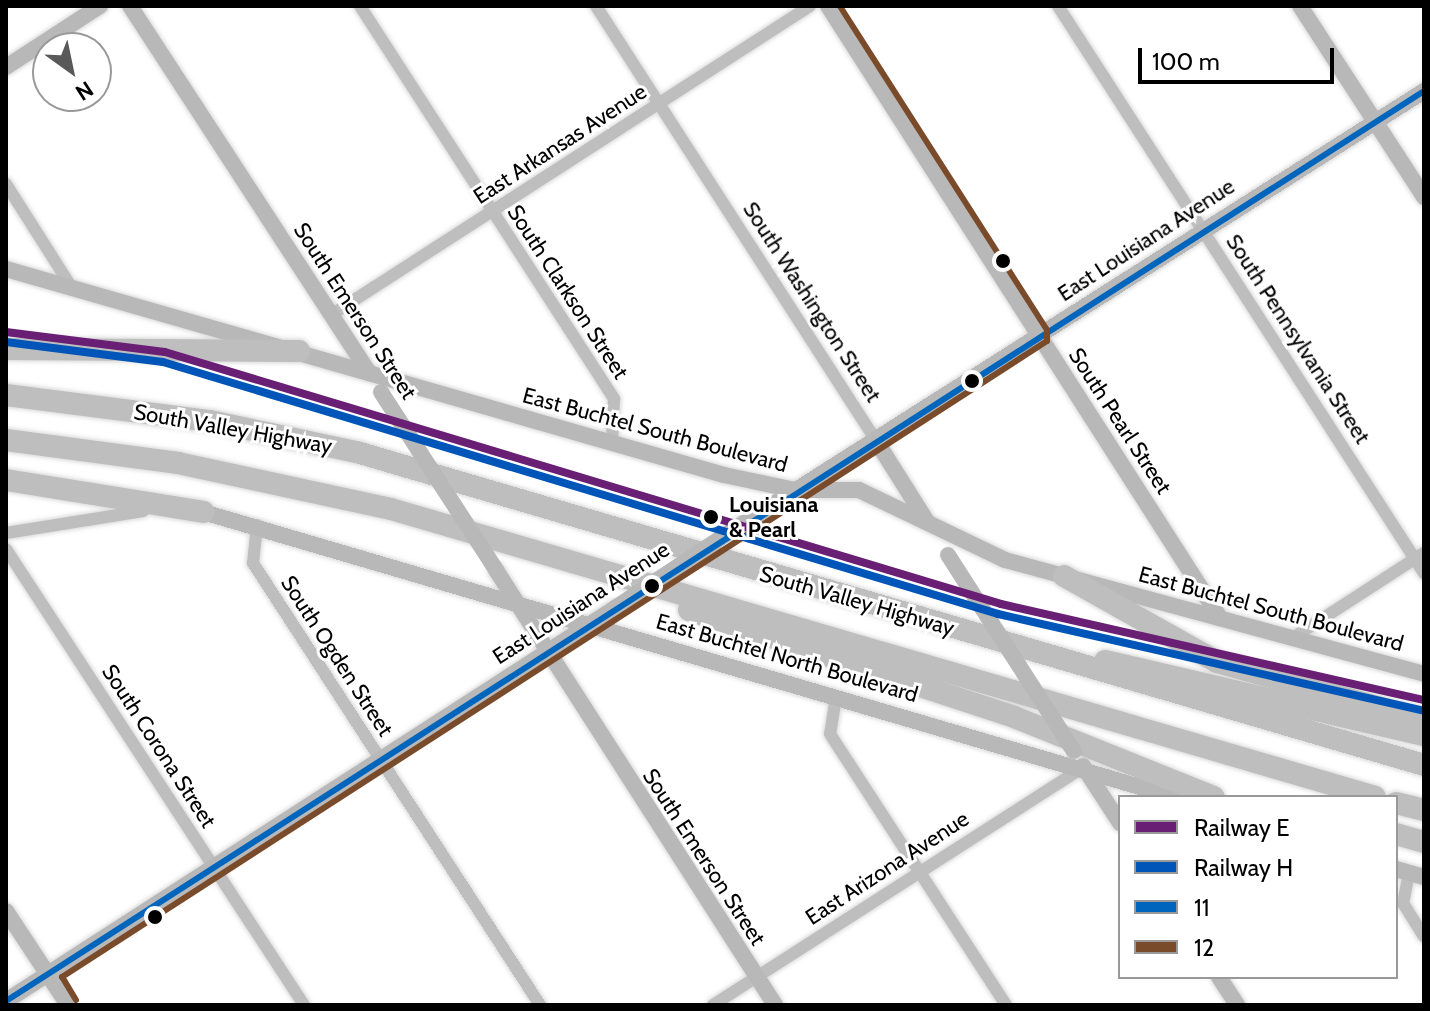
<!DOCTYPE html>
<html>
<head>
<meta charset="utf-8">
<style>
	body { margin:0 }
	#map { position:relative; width:1430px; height:1011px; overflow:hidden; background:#fff; font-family:Cabin,sans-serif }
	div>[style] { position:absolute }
	.roads { filter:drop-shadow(0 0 2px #dbdbdb) drop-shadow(0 0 2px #dbdbdb) }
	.street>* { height:12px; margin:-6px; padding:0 6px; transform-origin:6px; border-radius:6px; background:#bebebe }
	.secondary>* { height:16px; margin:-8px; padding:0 8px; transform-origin:8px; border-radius:8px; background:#b8b8b8 }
	.highway>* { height:22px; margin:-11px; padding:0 11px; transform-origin:11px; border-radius:11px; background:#bebebe }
	.secondary-bridge>* { height:16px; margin:-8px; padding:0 8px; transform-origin:8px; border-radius:8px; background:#b8b8b8 }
	.bus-1>* { height:6px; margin:-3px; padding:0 3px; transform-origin:3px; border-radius:3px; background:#0065bd }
	.bus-2>* { height:6px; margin:-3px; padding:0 3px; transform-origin:3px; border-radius:3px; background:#7a4b2a }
	.rail-1>* { height:8px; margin:-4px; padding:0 4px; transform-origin:4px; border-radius:4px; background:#691f74 }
	.rail-2>* { height:8px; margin:-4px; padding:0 4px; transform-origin:4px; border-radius:4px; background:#0055b8 }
	.dots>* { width:22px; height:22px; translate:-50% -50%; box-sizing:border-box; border:4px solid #fff; border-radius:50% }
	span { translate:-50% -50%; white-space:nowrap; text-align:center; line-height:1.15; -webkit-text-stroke:6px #fff; paint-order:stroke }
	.street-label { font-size:22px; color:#000 }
	.stop-label { font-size:22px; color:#000; font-weight:700 }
	.left { translate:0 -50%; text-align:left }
	.frame { position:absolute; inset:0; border:8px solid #000; pointer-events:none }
	.legend { position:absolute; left:1118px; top:795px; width:280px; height:184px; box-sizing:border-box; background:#fff; border:2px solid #999; margin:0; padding:10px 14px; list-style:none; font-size:24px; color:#000 }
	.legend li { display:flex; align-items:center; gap:16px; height:40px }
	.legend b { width:40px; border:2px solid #999 }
	.north { position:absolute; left:32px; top:32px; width:80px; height:80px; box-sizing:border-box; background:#fff; border:2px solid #999; border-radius:50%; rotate:147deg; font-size:22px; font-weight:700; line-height:32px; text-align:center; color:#000 }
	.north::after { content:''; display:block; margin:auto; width:28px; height:36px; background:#595959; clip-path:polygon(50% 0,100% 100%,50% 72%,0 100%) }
	.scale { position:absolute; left:1138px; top:48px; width:196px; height:36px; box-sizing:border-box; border:4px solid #000; border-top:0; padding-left:10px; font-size:24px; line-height:28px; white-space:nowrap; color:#000; -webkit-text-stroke:6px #fff; paint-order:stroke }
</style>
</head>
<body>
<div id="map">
	<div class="roads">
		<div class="street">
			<i style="left:360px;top:6px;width:468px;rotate:57.1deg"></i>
			<i style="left:614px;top:399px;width:44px;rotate:92.6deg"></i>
			<i style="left:596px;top:6px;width:515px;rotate:57.2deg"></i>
			<i style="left:1058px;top:6px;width:675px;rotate:57.16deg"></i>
			<i style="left:6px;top:184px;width:120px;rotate:57.6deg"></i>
			<i style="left:331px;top:315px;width:570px;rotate:-32.83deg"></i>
			<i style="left:257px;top:525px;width:38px;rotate:96deg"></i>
			<i style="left:253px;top:563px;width:527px;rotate:57deg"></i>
			<i style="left:6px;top:533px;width:139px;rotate:-9.1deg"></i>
			<i style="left:6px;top:549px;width:545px;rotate:56.84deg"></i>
			<i style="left:1294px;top:637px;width:155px;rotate:-32.9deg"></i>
			<i style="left:836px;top:697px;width:37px;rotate:99deg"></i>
			<i style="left:830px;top:734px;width:323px;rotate:57deg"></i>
			<i style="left:1409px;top:873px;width:31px;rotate:101deg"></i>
			<i style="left:1403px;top:903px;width:39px;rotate:58deg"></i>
			<i style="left:713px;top:1005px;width:441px;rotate:-32.7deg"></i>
		</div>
		<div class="secondary">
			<i style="left:130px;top:6px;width:438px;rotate:56.9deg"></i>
			<i style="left:828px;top:6px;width:727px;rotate:57.36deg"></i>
			<i style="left:1300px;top:6px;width:228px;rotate:57deg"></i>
			<i style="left:6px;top:67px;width:112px;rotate:-33deg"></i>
			<i style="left:6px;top:269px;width:747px;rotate:16.01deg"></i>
			<i style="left:724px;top:475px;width:73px;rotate:11.9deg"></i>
			<i style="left:795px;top:490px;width:64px"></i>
			<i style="left:859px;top:490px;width:162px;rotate:25.6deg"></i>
			<i style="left:1005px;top:560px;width:434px;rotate:15.2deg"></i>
			<i style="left:875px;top:439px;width:99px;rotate:57.8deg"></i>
			<i style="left:203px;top:512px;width:1012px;rotate:16.36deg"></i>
			<i style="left:733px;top:530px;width:819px;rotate:-32.43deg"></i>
			<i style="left:496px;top:570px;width:517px;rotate:57.32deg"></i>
			<i style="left:1083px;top:766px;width:68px;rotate:57deg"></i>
			<i style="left:1396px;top:869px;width:29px;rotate:16deg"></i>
			<i style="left:6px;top:911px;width:113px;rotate:56.6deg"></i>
			<i style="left:1219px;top:977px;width:33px;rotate:57deg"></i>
			<i style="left:6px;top:1001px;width:725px;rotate:-32.83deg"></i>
		</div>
		<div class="highway">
			<i style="left:6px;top:349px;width:293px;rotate:0.4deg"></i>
			<i style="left:6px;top:395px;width:206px;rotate:7.3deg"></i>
			<i style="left:210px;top:421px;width:153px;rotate:12deg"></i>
			<i style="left:360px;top:453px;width:1109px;rotate:16.34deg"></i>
			<i style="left:6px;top:440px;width:174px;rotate:7.6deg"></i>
			<i style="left:178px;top:463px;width:218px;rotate:12.2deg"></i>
			<i style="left:391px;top:509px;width:1025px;rotate:16.31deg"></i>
			<i style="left:6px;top:480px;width:200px;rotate:9.2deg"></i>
			<i style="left:1064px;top:576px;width:176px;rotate:29.3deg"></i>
			<i style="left:1217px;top:662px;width:215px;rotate:15.7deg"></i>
			<i style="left:689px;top:610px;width:342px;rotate:18.2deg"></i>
			<i style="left:1014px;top:717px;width:215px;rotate:21.8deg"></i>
			<i style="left:1105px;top:661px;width:327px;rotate:13.1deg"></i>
			<i style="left:1396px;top:803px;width:29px;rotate:14deg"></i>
			<i style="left:1396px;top:834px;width:29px;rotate:16deg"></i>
		</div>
	</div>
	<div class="secondary-bridge">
		<i style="left:381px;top:392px;width:212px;rotate:57.1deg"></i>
		<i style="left:948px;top:555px;width:233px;rotate:57.3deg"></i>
		<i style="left:615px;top:608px;width:141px;rotate:-33.5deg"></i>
	</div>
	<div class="bus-1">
		<i style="left:6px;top:1001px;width:1685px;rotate:-32.69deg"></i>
	</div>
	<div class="bus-2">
		<i style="left:76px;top:1000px;width:27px;rotate:-121deg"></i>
		<i style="left:62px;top:977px;width:1172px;rotate:-32.85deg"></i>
		<i style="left:1047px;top:341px;width:11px;rotate:-90deg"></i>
		<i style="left:1047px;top:330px;width:384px;rotate:-122.6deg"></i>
	</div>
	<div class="rail-1">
		<i style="left:6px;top:332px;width:160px;rotate:7.2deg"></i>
		<i style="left:165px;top:352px;width:873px;rotate:16.77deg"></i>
		<i style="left:1001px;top:604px;width:434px;rotate:12.8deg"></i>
	</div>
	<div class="rail-2">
		<i style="left:6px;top:342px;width:158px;rotate:7.3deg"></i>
		<i style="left:163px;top:362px;width:872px;rotate:16.79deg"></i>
		<i style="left:998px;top:614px;width:435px;rotate:12.8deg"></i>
	</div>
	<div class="dots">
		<i style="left:1003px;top:261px;background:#000"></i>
		<i style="left:972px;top:381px;background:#000"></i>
		<i style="left:711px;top:517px;background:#000"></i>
		<i style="left:652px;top:586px;background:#000"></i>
		<i style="left:155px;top:917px;background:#000"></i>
	</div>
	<div class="street-label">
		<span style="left:560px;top:144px;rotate:-33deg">East Arkansas Avenue</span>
		<span style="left:1146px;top:240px;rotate:-33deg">East Louisiana Avenue</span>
		<span style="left:568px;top:292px;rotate:57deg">South Clarkson Street</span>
		<span style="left:812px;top:302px;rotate:57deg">South Washington Street</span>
		<span style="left:355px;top:311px;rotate:57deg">South Emerson Street</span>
		<span style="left:1298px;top:339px;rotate:57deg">South Pennsylvania Street</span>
		<span style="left:1120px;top:421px;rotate:57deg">South Pearl Street</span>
		<span style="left:233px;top:429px;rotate:10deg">South Valley Highway</span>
		<span style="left:655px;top:430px;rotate:15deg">East Buchtel South Boulevard</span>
		<span style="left:857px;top:601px;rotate:16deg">South Valley Highway</span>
		<span style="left:581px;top:603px;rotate:-33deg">East Louisiana Avenue</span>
		<span style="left:1271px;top:609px;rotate:15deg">East Buchtel South Boulevard</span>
		<span style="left:337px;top:656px;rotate:57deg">South Ogden Street</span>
		<span style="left:787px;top:658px;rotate:16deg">East Buchtel North Boulevard</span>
		<span style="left:159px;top:746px;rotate:57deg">South Corona Street</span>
		<span style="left:704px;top:857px;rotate:57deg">South Emerson Street</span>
		<span style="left:887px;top:868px;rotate:-33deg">East Arizona Avenue</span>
	</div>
	<div class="stop-label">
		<span class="left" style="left:729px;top:517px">Louisiana<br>&amp; Pearl</span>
	</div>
	<div class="frame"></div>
	<ul class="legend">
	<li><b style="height:10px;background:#691f74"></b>Railway E</li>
	<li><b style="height:10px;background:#0055b8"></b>Railway H</li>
	<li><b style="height:10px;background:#0065bd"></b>11</li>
	<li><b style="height:10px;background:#7a4b2a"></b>12</li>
	</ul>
	<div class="north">N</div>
	<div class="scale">100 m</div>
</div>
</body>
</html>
